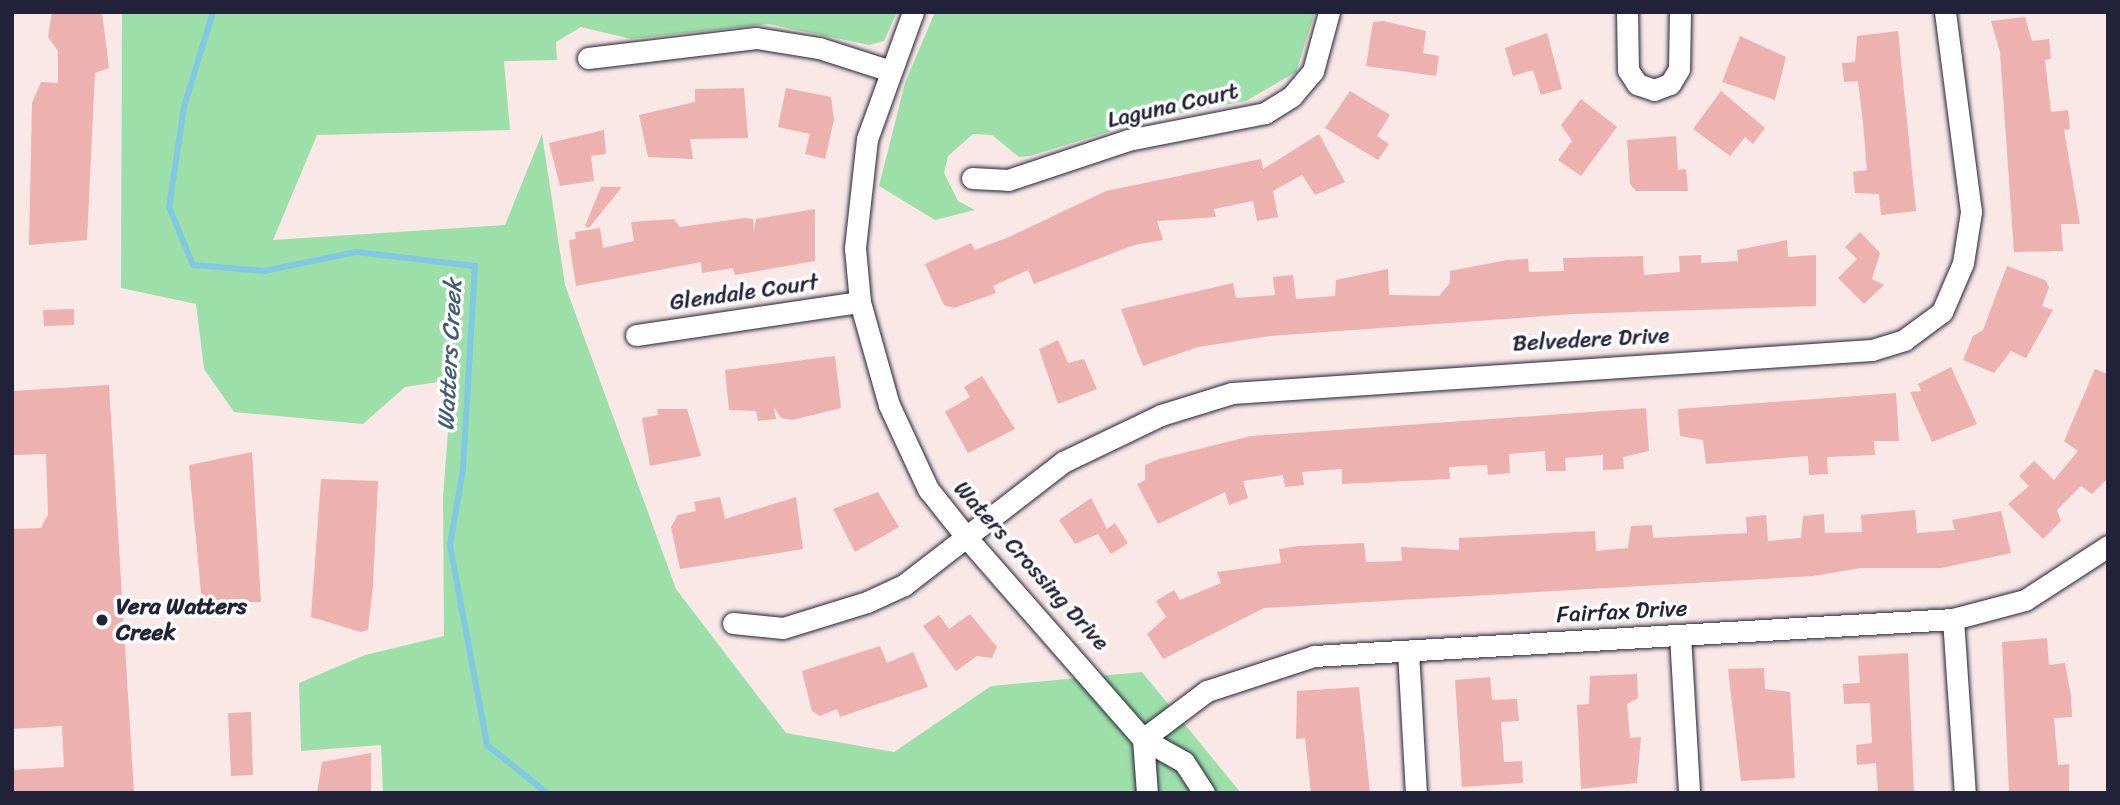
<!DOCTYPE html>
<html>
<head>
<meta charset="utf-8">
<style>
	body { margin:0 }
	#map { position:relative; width:2120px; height:805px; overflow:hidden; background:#fae8e7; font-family:Sriracha,sans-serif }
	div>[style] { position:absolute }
	.green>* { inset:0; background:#9ddfa9 }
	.stream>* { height:6px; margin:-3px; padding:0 3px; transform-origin:3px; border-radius:3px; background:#81c8e2 }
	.building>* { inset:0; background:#edb1af }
	.roads { filter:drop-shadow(0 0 2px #22223b) drop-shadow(0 0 2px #22223b) }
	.street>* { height:21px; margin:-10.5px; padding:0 10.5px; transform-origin:10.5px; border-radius:10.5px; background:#fff }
	.dots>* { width:19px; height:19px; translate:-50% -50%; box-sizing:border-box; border:4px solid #fff; border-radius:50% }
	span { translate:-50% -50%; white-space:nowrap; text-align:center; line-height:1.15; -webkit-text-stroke:7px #fff; paint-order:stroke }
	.street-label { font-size:23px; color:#22223b }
	.poi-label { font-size:23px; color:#22223b; font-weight:700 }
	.left { translate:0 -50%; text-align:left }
	.water-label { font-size:24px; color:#435c75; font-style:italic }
	.frame { position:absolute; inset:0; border:14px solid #22223b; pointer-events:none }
</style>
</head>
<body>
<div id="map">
	<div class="green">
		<i style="clip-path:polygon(122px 12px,897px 12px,884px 41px,869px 45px,768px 24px,631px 39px,581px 27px,556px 42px,557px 60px,504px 61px,510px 130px,317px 135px,273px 240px,505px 225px,542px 134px,565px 285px,676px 589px,786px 733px,894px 752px,991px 686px,1142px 672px,1241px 793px,383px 793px,381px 745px,301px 751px,299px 683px,365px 655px,444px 636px,443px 497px,452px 380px,405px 387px,363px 424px,234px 412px,204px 369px,196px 304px,121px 288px)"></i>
		<i style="clip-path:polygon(935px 12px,1315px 12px,1296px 72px,1246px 101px,1153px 118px,1030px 156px,1019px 157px,992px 135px,973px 134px,948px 156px,944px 173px,958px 201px,975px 210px,935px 220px,879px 186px,905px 83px)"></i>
	</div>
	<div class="stream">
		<i style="left:213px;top:12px;width:99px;rotate:107deg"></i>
		<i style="left:184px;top:107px;width:101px;rotate:98.5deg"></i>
		<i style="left:169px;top:207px;width:63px;rotate:67.5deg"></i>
		<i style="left:193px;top:265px;width:71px;rotate:4.8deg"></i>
		<i style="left:264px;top:271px;width:94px;rotate:-11.7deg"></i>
		<i style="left:356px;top:252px;width:120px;rotate:6.7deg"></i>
		<i style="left:475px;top:266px;width:203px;rotate:93.4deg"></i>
		<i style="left:463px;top:469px;width:77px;rotate:99.7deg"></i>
		<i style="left:450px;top:545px;width:203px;rotate:79.5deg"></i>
		<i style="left:487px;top:745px;width:77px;rotate:38.7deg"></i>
	</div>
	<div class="building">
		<i style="clip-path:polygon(52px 12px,102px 12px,109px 68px,95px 73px,87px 240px,29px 245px,32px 103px,41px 82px,58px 83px,58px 51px,48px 37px)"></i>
		<i style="clip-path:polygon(2025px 17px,2032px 41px,2049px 39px,2051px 59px,2045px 60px,2051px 112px,2068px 110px,2070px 129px,2064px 130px,2080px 224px,2061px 224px,2063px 251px,2014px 252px,2000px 52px,1991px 21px)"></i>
		<i style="clip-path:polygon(1383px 21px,1426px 31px,1423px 53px,1439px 56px,1436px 76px,1366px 66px,1373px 22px)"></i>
		<i style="clip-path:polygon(1898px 31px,1916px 211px,1881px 215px,1879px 194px,1855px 193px,1853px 172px,1867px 170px,1863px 123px,1858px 81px,1844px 82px,1842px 63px,1855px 62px,1857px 36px)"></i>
		<i style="clip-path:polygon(1547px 33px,1562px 89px,1541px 95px,1533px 70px,1513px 76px,1505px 48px)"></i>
		<i style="clip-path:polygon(1740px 36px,1786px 57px,1775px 100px,1722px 82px)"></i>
		<i style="clip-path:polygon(744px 88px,748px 138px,690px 139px,693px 159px,648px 157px,639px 115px,695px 102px,695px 89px)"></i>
		<i style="clip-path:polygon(786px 88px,831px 97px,834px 120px,825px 159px,805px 154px,810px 134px,778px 127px)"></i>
		<i style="clip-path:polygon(1350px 91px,1390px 115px,1377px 136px,1389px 144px,1378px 160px,1325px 128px)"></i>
		<i style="clip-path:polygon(1721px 91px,1765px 128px,1753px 144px,1745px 137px,1730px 156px,1693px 129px)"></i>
		<i style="clip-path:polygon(1581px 99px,1617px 127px,1581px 176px,1558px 160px,1572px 141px,1561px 125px)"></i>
		<i style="clip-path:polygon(604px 130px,606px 154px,591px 156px,594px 181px,560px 186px,549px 143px)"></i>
		<i style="clip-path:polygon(1319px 134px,1345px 182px,1315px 195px,1302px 175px,1273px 191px,1278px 217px,1257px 221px,1253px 201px,1214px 209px,1216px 217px,1157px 221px,1163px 240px,1134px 245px,1034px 284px,1028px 270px,993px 286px,996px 293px,954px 308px,944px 305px,925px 264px,971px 243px,975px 250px,1009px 237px,1106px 191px,1261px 159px,1263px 169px)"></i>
		<i style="clip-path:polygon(1676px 136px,1678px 170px,1686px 169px,1688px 191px,1636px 191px,1630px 184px,1627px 140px)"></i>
		<i style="clip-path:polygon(601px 187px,622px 187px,589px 228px,585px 226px)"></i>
		<i style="clip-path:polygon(815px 209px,815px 261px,735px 275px,733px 268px,702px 273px,701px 262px,576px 286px,569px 240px,576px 239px,575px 232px,600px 228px,603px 248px,634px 241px,631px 222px,674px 219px,680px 227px,745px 218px,753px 219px,754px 231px,756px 219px)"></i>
		<i style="clip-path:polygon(1860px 232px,1880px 253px,1872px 279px,1884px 285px,1864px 304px,1838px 278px,1857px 259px,1845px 247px)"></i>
		<i style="clip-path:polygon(1787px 240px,1788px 257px,1816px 255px,1816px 306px,1573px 314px,1270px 336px,1198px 347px,1143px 366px,1121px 309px,1233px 283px,1236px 298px,1275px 295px,1273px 277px,1293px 275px,1296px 299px,1335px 296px,1336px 280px,1388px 269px,1389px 295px,1439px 296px,1450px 283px,1450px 271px,1507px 260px,1528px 259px,1529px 272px,1564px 271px,1563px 258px,1643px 256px,1644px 275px,1680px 272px,1679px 256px,1701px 255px,1701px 263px,1738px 261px,1737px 250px)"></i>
		<i style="clip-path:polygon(2007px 266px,2045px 280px,2049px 287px,2042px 306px,2053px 310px,2026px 358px,2011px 351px,1994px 373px,1963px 360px,1973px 336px,1983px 330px)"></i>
		<i style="clip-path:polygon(74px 309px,74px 325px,44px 326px,43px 310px)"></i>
		<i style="clip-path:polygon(1058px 340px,1068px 363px,1084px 359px,1097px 389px,1058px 404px,1039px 349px)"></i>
		<i style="clip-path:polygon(835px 356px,841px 408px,792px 420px,781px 418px,774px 407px,776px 419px,758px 421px,756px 411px,729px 410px,725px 370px)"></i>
		<i style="clip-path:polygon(1951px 367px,1977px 424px,1932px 442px,1910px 392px,1921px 391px,1918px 384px)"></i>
		<i style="clip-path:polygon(2095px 369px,2108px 374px,2108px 478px,2092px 494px,2081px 486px,2057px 510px,2061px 521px,2043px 539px,2008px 504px,2029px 486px,2019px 476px,2034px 461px,2054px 480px,2078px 451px,2064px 441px)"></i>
		<i style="clip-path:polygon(982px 376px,1015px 429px,968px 453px,945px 412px,970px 397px,964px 387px)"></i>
		<i style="clip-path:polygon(109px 385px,134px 793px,12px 793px,12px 770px,64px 767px,62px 726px,12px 729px,12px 529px,41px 528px,48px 515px,46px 454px,12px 455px,12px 391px)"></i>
		<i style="clip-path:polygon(1896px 393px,1899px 441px,1874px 441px,1875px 455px,1827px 457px,1828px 474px,1809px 475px,1808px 456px,1706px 464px,1703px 440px,1680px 436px,1678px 409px)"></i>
		<i style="clip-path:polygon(1646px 408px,1649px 451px,1623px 457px,1624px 469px,1603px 470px,1603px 455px,1565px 458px,1566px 471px,1546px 471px,1545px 451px,1509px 454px,1510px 473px,1488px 475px,1487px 465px,1449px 467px,1450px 479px,1342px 484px,1342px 469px,1302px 472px,1304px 485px,1285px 487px,1283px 475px,1243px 481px,1248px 498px,1229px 505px,1225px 492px,1158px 524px,1137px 484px,1145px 480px,1145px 465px,1159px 459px,1251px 436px)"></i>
		<i style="clip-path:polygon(657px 409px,687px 409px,701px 456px,650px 466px,642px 418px,658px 415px)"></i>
		<i style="clip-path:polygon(252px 452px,261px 602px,202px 603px,189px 465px)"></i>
		<i style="clip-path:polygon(321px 479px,378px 481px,373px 586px,368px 630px,361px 632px,311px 617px)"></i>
		<i style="clip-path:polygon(878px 492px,899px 527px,855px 552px,833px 509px)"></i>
		<i style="clip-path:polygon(720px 497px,725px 519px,796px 497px,803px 549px,680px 569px,671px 527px,678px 515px,696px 511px,694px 502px)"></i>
		<i style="clip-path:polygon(1091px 498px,1107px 529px,1115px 523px,1128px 543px,1111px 554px,1098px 534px,1075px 544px,1059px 520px)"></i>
		<i style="clip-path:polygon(1915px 510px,1917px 533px,1955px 530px,1952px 520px,2001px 511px,2011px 553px,1941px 568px,1861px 568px,1813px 576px,1264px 608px,1163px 659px,1147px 634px,1166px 617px,1156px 601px,1174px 590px,1180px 600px,1221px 583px,1217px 572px,1281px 563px,1279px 549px,1299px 546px,1364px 543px,1366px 562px,1402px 561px,1401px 547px,1459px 550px,1459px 538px,1595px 531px,1596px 551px,1628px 548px,1631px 526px,1652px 525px,1653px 538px,1747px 533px,1746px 517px,1766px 515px,1768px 541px,1801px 538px,1803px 516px,1824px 514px,1825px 533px,1862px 532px,1861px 515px)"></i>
		<i style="clip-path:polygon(970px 614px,997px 647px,992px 658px,977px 656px,956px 671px,923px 626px,939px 615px,949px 629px)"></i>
		<i style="clip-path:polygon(2047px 638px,2049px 665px,2065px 663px,2071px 696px,2072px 717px,2054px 718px,2058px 765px,2069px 764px,2069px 793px,2009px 793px,2002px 642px)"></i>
		<i style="clip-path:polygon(880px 646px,887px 663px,913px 652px,928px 687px,840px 717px,837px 709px,820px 716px,812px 711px,802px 671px)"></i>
		<i style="clip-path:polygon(1908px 653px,1914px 793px,1878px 793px,1876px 763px,1857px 765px,1856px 745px,1872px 743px,1870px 703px,1844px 704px,1843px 684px,1860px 683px,1858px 656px)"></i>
		<i style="clip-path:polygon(1764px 668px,1765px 689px,1790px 692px,1795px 778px,1741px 781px,1728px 669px)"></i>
		<i style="clip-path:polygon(1637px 674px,1638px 698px,1627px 704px,1630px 738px,1641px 737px,1637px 783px,1581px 789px,1577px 705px,1589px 704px,1590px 676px)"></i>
		<i style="clip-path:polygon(1490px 677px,1492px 700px,1517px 699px,1519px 721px,1501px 722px,1504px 762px,1522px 761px,1523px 783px,1462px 787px,1455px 680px)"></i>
		<i style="clip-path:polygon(1359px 687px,1370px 793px,1311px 793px,1305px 738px,1296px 739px,1297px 691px)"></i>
		<i style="clip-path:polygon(251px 712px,253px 775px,231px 776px,228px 713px)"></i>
		<i style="clip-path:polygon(371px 753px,371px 793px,317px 793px,322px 762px)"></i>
	</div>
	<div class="roads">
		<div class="street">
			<i style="left:913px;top:12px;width:135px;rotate:109.9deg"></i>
			<i style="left:867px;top:139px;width:110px;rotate:96.3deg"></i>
			<i style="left:855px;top:248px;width:54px;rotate:84.7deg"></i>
			<i style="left:860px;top:302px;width:107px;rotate:74.3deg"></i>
			<i style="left:889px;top:405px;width:93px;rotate:65.1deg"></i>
			<i style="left:928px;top:489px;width:63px;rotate:51.5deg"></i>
			<i style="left:967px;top:538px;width:267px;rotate:48.8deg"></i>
			<i style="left:1143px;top:739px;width:47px;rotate:29.3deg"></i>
			<i style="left:1184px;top:762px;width:37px;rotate:57deg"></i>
			<i style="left:1627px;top:12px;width:58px;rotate:89deg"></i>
			<i style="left:1628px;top:70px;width:17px;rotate:57deg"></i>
			<i style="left:1637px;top:84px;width:18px;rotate:19deg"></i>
			<i style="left:1654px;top:90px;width:17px;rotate:-21deg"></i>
			<i style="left:1670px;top:84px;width:17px;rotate:-59deg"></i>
			<i style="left:1679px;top:69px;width:57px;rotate:-89deg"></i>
			<i style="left:588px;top:58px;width:169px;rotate:-6.8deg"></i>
			<i style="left:756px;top:38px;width:64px;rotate:9deg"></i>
			<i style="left:819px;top:48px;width:72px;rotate:17.7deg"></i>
			<i style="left:972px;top:178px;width:36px;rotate:3deg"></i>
			<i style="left:1008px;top:180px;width:126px;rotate:-18.4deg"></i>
			<i style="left:1128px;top:140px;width:140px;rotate:-11.1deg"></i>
			<i style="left:1265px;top:113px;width:32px;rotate:-32deg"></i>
			<i style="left:1292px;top:96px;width:33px;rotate:-50deg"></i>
			<i style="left:1313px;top:71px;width:61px;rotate:-74.8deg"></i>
			<i style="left:636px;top:335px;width:226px;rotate:-8.4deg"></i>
			<i style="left:1953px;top:619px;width:174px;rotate:86.1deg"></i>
			<i style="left:733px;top:623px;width:50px;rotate:5.7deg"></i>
			<i style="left:783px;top:628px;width:88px;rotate:-17.2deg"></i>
			<i style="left:867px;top:602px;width:41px;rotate:-24.7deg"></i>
			<i style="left:904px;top:585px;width:201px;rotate:-37.7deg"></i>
			<i style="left:1063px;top:462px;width:109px;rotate:-25.6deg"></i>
			<i style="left:1161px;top:415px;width:74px;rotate:-17.2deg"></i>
			<i style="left:1232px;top:393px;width:641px;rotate:-3.84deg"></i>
			<i style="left:1872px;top:350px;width:34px;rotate:-17deg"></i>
			<i style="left:1904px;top:340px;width:47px;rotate:-36.4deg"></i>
			<i style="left:1942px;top:312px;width:53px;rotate:-66.8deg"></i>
			<i style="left:1963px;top:263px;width:52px;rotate:-81.1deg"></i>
			<i style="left:1971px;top:212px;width:202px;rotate:-97.4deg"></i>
			<i style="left:1680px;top:635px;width:158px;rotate:86.7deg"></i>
			<i style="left:1408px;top:651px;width:142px;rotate:86.8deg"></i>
			<i style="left:1143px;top:739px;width:80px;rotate:-36.9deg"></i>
			<i style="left:1207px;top:691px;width:113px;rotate:-18.1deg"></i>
			<i style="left:1314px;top:656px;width:640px;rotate:-3.31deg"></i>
			<i style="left:1953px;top:619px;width:74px;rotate:-14.8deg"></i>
			<i style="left:2025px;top:600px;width:99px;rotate:-33deg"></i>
			<i style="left:1143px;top:739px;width:54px;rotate:85.8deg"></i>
		</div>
	</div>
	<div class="dots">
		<i style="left:102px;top:620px;background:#22223b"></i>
	</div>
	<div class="street-label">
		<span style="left:1173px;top:106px;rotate:-13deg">Laguna Court</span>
		<span style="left:744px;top:293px;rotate:-8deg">Glendale Court</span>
		<span style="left:1591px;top:340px;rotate:-3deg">Belvedere Drive</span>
		<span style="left:1031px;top:566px;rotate:48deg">Waters Crossing Drive</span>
		<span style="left:1622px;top:612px;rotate:-3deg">Fairfax Drive</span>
	</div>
	<div class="poi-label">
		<span class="left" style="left:116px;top:620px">Vera Watters<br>Creek</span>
	</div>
	<div class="water-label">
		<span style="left:450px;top:355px;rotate:-87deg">Watters Creek</span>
	</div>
	<div class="frame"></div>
</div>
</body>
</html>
